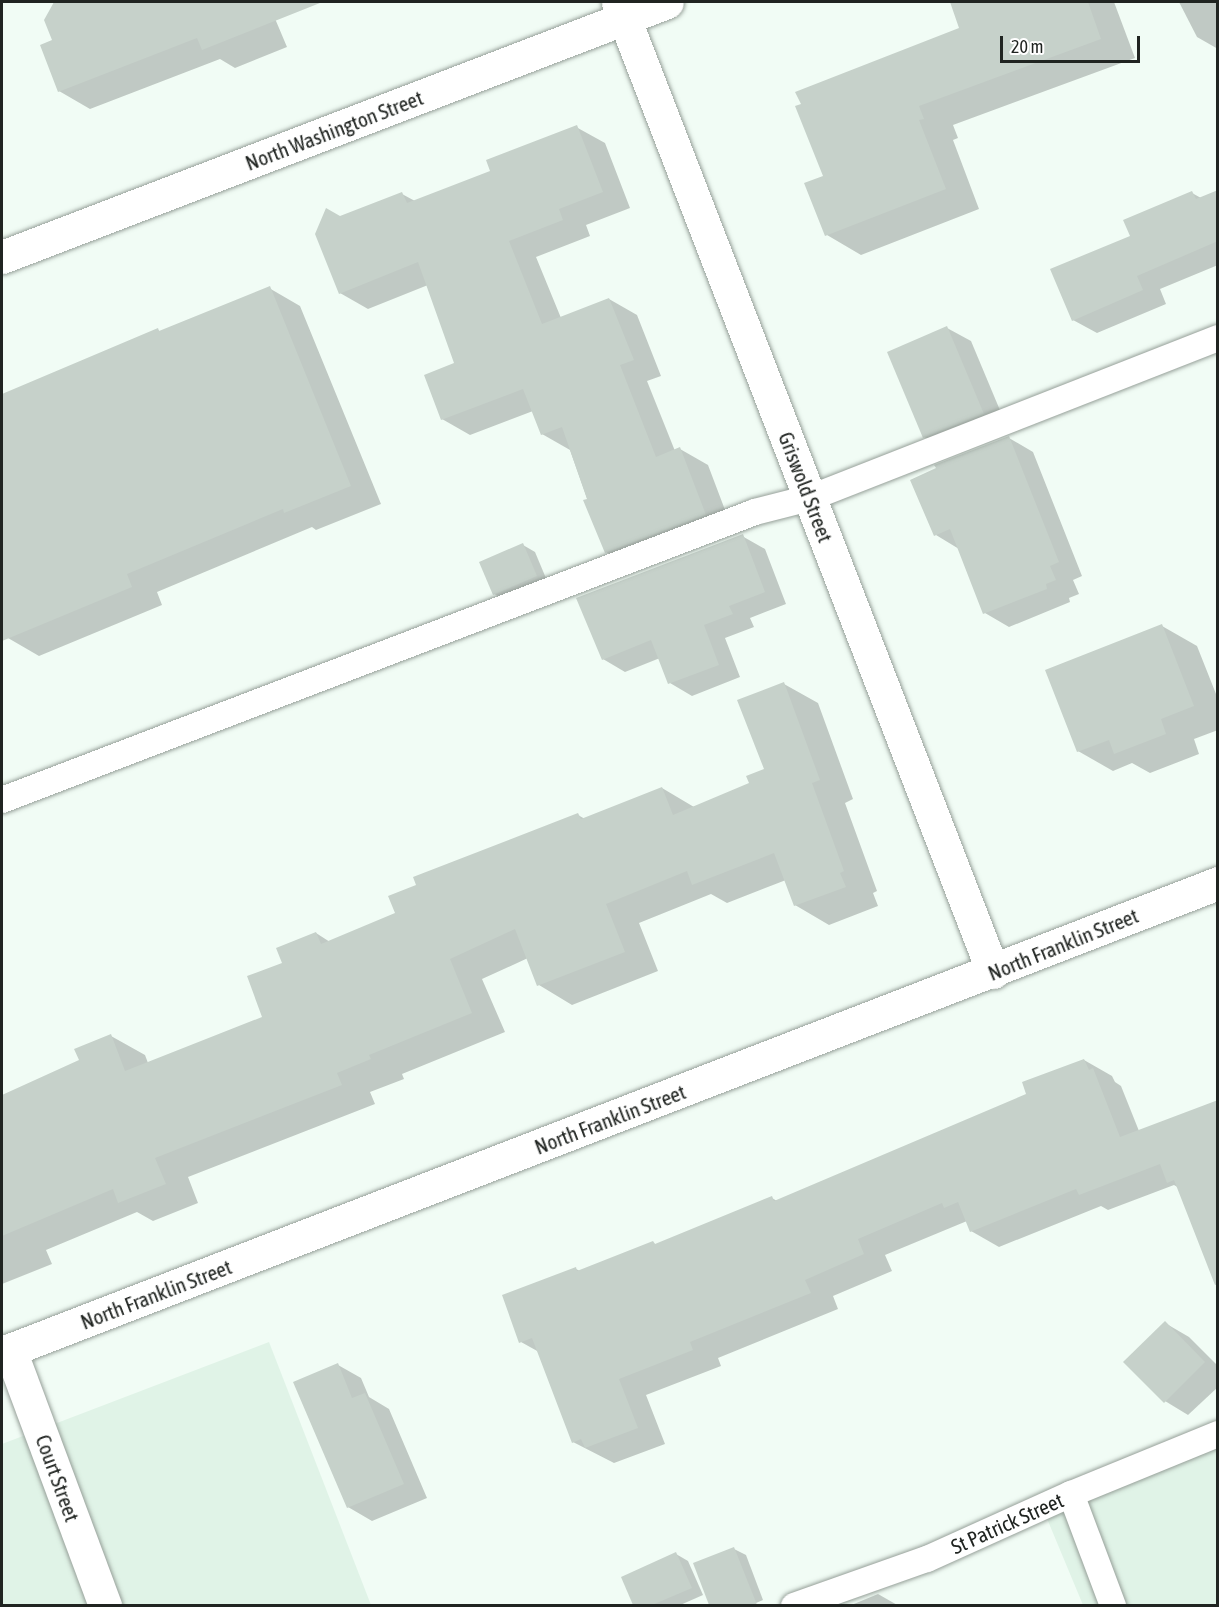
<!DOCTYPE html>
<html>
<head>
<meta charset="utf-8">
<style>
	body { margin:0 }
	#map { position:relative; width:1219px; height:1607px; overflow:hidden; background:#f1fcf5; font-family:"Asap Condensed",sans-serif }
	div>[style] { position:absolute }
	.built>* { inset:0; background:#e0f3e7 }
	.shadow>* { inset:0; background:#0003 }
	.building>* { inset:0; background:#c6d1ca }
	.roads { filter:drop-shadow(0 0 2px #96a099) drop-shadow(0 0 2px #96a099) }
	.lane>* { height:26px; margin:-13px; padding:0 13px; transform-origin:13px; border-radius:13px; background:#fff }
	.street>* { height:33px; margin:-16.5px; padding:0 16.5px; transform-origin:16.5px; border-radius:16.5px; background:#fff }
	span { translate:-50% -50%; white-space:nowrap; text-align:center; line-height:1.15; -webkit-text-stroke:4.5px #fff; paint-order:stroke }
	.street-label { font-size:21px; color:#202421 }
	.frame { position:absolute; inset:0; border:3px solid #202421; pointer-events:none }
	.scale { position:absolute; left:1000px; top:36px; width:140px; height:27px; box-sizing:border-box; border:3px solid #202421; border-top:0; padding-left:8px; font-size:18px; line-height:21px; white-space:nowrap; color:#202421; -webkit-text-stroke:4px #fff; paint-order:stroke }
</style>
</head>
<body>
<div id="map">
	<div class="built">
		<i style="clip-path:polygon(269px 1342px,371px 1605px,2px 1606px,2px 1444px)"></i>
		<i style="clip-path:polygon(1217px 1426px,1217px 1605px,1083px 1605px,1038px 1497px)"></i>
	</div>
	<div class="shadow">
		<i style="clip-path:polygon(56px 2px,268px 2px,287px 47px,235px 68px,220px 59px,90px 109px,59px 91px,54px 41px,46px 20px)"></i>
		<i style="clip-path:polygon(961px 2px,1114px 2px,1135px 58px,953px 125px,958px 138px,953px 140px,979px 209px,861px 255px,827px 235px,806px 184px,825px 177px,961px 29px,952px 5px)"></i>
		<i style="clip-path:polygon(1179px 2px,1218px 2px,1218px 49px,1197px 37px)"></i>
		<i style="clip-path:polygon(576px 127px,605px 143px,630px 208px,586px 225px,590px 236px,536px 257px,561px 318px,609px 299px,637px 315px,661px 376px,647px 381px,675px 451px,680px 449px,708px 465px,733px 531px,634px 569px,606px 552px,570px 450px,542px 434px,533px 411px,470px 435px,442px 419px,456px 364px,428px 285px,368px 309px,340px 293px,340px 217px,402px 194px,415px 201px,492px 172px)"></i>
		<i style="clip-path:polygon(1218px 191px,1218px 265px,1160px 289px,1166px 304px,1097px 333px,1073px 320px,1132px 237px,1192px 193px,1201px 198px)"></i>
		<i style="clip-path:polygon(269px 288px,300px 306px,381px 504px,316px 530px,312px 527px,157px 592px,162px 605px,39px 656px,8px 638px,2px 622px,2px 396px,158px 330px,161px 332px)"></i>
		<i style="clip-path:polygon(947px 328px,971px 341px,1007px 427px,948px 450px,924px 437px)"></i>
		<i style="clip-path:polygon(1009px 438px,1033px 452px,1082px 576px,1073px 580px,1079px 594px,1069px 598px,1070px 602px,1009px 627px,985px 613px,959px 549px,936px 535px)"></i>
		<i style="clip-path:polygon(742px 536px,765px 549px,786px 604px,750px 618px,754px 627px,725px 638px,740px 677px,692px 696px,670px 683px,660px 658px,625px 672px,603px 659px)"></i>
		<i style="clip-path:polygon(523px 545px,535px 552px,548px 583px,506px 600px,494px 594px)"></i>
		<i style="clip-path:polygon(1162px 626px,1197px 646px,1218px 699px,1218px 730px,1194px 739px,1199px 754px,1150px 773px,1132px 763px,1113px 771px,1078px 751px)"></i>
		<i style="clip-path:polygon(784px 684px,818px 703px,853px 799px,845px 803px,877px 891px,873px 893px,878px 906px,829px 925px,795px 905px,786px 880px,727px 903px,711px 894px,639px 923px,658px 971px,572px 1005px,539px 985px,528px 958px,482px 979px,505px 1032px,402px 1074px,404px 1079px,370px 1092px,375px 1104px,188px 1177px,198px 1203px,153px 1221px,137px 1212px,46px 1250px,52px 1264px,2px 1284px,2px 1121px,8px 1118px,2px 1096px,81px 1061px,111px 1036px,145px 1055px,148px 1063px,264px 1018px,284px 964px,316px 933px,330px 942px,397px 913px,578px 815px,585px 819px,662px 788px,694px 807px,751px 784px,765px 770px)"></i>
		<i style="clip-path:polygon(1084px 1060px,1112px 1076px,1115px 1082px,1121px 1086px,1139px 1131px,1218px 1101px,1179px 1188px,1174px 1185px,1108px 1210px,1101px 1206px,999px 1247px,971px 1231px,967px 1221px,885px 1255px,892px 1271px,833px 1296px,838px 1309px,718px 1358px,721px 1366px,646px 1395px,665px 1444px,614px 1463px,573px 1442px,539px 1352px,521px 1342px,576px 1269px,580px 1271px,653px 1243px,657px 1245px,772px 1198px,777px 1201px,1028px 1095px)"></i>
		<i style="clip-path:polygon(1165px 1323px,1189px 1337px,1218px 1366px,1218px 1387px,1188px 1415px,1165px 1401px)"></i>
		<i style="clip-path:polygon(338px 1365px,361px 1378px,369px 1397px,389px 1409px,427px 1498px,372px 1521px,348px 1507px)"></i>
		<i style="clip-path:polygon(734px 1549px,746px 1555px,763px 1600px,749px 1606px,711px 1606px,695px 1564px)"></i>
		<i style="clip-path:polygon(676px 1554px,688px 1561px,703px 1595px,678px 1606px,635px 1606px,623px 1578px)"></i>
		<i style="clip-path:polygon(878px 1594px,899px 1606px,849px 1606px)"></i>
	</div>
	<div class="building">
		<i style="clip-path:polygon(54px 2px,319px 2px,320px 3px,202px 50px,197px 38px,58px 92px,40px 45px,52px 40px,44px 20px)"></i>
		<i style="clip-path:polygon(950px 2px,1088px 2px,1101px 39px,919px 106px,924px 119px,919px 120px,946px 189px,825px 236px,804px 183px,823px 176px,795px 106px,801px 104px,795px 92px,959px 28px)"></i>
		<i style="clip-path:polygon(577px 125px,603px 192px,559px 209px,563px 220px,509px 241px,542px 324px,609px 298px,634px 360px,620px 365px,656px 457px,680px 447px,706px 515px,605px 553px,583px 500px,587px 499px,562px 427px,541px 435px,523px 389px,441px 420px,424px 375px,454px 363px,418px 262px,339px 294px,315px 234px,326px 208px,340px 216px,402px 192px,407px 203px,490px 171px,486px 160px)"></i>
		<i style="clip-path:polygon(1218px 190px,1218px 241px,1137px 276px,1143px 290px,1072px 321px,1050px 269px,1130px 236px,1123px 220px,1192px 191px,1196px 199px)"></i>
		<i style="clip-path:polygon(270px 286px,351px 486px,284px 513px,283px 509px,127px 574px,132px 587px,2px 641px,2px 394px,158px 328px,159px 331px)"></i>
		<i style="clip-path:polygon(947px 326px,984px 414px,923px 438px,887px 352px)"></i>
		<i style="clip-path:polygon(1009px 436px,1059px 562px,1050px 566px,1056px 580px,1046px 584px,1047px 589px,983px 614px,950px 529px,934px 536px,910px 480px,936px 468px,934px 465px)"></i>
		<i style="clip-path:polygon(743px 534px,765px 592px,729px 606px,733px 614px,704px 625px,719px 665px,668px 684px,651px 640px,602px 660px,576px 598px)"></i>
		<i style="clip-path:polygon(523px 543px,537px 576px,493px 595px,479px 562px)"></i>
		<i style="clip-path:polygon(1162px 624px,1194px 706px,1161px 719px,1166px 734px,1114px 754px,1109px 740px,1077px 752px,1045px 670px)"></i>
		<i style="clip-path:polygon(784px 682px,820px 780px,812px 783px,844px 871px,840px 873px,846px 887px,794px 906px,774px 853px,692px 885px,687px 871px,606px 904px,625px 952px,537px 986px,515px 929px,450px 959px,472px 1013px,369px 1055px,371px 1059px,337px 1073px,342px 1085px,155px 1158px,166px 1184px,118px 1203px,113px 1189px,2px 1236px,2px 1095px,79px 1060px,74px 1049px,111px 1034px,125px 1071px,262px 1017px,247px 976px,282px 963px,276px 948px,316px 932px,321px 944px,395px 913px,388px 896px,416px 885px,413px 877px,578px 813px,581px 819px,662px 787px,673px 815px,749px 783px,746px 776px,764px 769px,737px 700px)"></i>
		<i style="clip-path:polygon(1084px 1059px,1089px 1070px,1093px 1068px,1120px 1137px,1218px 1100px,1218px 1284px,1215px 1285px,1174px 1180px,1167px 1183px,1160px 1164px,1079px 1195px,1076px 1189px,970px 1232px,958px 1202px,944px 1208px,942px 1203px,858px 1239px,864px 1254px,805px 1280px,811px 1293px,690px 1342px,693px 1350px,619px 1379px,638px 1428px,585px 1448px,581px 1439px,572px 1443px,532px 1338px,519px 1343px,502px 1295px,576px 1267px,577px 1271px,653px 1241px,655px 1244px,772px 1196px,774px 1201px,1026px 1094px,1022px 1082px)"></i>
		<i style="clip-path:polygon(1165px 1321px,1205px 1362px,1164px 1403px,1123px 1362px)"></i>
		<i style="clip-path:polygon(338px 1363px,352px 1398px,365px 1393px,404px 1484px,347px 1508px,293px 1382px)"></i>
		<i style="clip-path:polygon(734px 1547px,757px 1605px,709px 1605px,693px 1563px)"></i>
		<i style="clip-path:polygon(676px 1552px,692px 1588px,652px 1605px,633px 1605px,621px 1577px)"></i>
	</div>
	<div class="roads">
		<div class="lane">
			<i style="left:2px;top:800px;width:806px;rotate:-20.93deg"></i>
			<i style="left:755px;top:512px;width:57px;rotate:-14.3deg"></i>
			<i style="left:810px;top:498px;width:438px;rotate:-21.4deg"></i>
			<i style="left:1071px;top:1494px;width:120px;rotate:69.4deg"></i>
			<i style="left:794px;top:1606px;width:141px;rotate:-19.5deg"></i>
			<i style="left:927px;top:1559px;width:158px;rotate:-24.3deg"></i>
			<i style="left:1071px;top:1494px;width:159px;rotate:-22.2deg"></i>
		</div>
		<div class="street">
			<i style="left:618px;top:2px;width:1040px;rotate:68.86deg"></i>
			<i style="left:2px;top:257px;width:712px;rotate:-20.98deg"></i>
			<i style="left:10px;top:1350px;width:273px;rotate:69.6deg"></i>
			<i style="left:2px;top:1353px;width:1304px;rotate:-21.13deg"></i>
		</div>
	</div>
	<div class="street-label">
		<span style="left:334px;top:130px;rotate:-21deg">North Washington Street</span>
		<span style="left:806px;top:487px;rotate:69deg">Griswold Street</span>
		<span style="left:1063px;top:944px;rotate:-22deg">North Franklin Street</span>
		<span style="left:610px;top:1119px;rotate:-21deg">North Franklin Street</span>
		<span style="left:156px;top:1294px;rotate:-21deg">North Franklin Street</span>
		<span style="left:58px;top:1478px;rotate:70deg">Court Street</span>
		<span style="left:1007px;top:1523px;rotate:-24deg">St Patrick Street</span>
	</div>
	<div class="frame"></div>
	<div class="scale">20 m</div>
</div>
</body>
</html>
